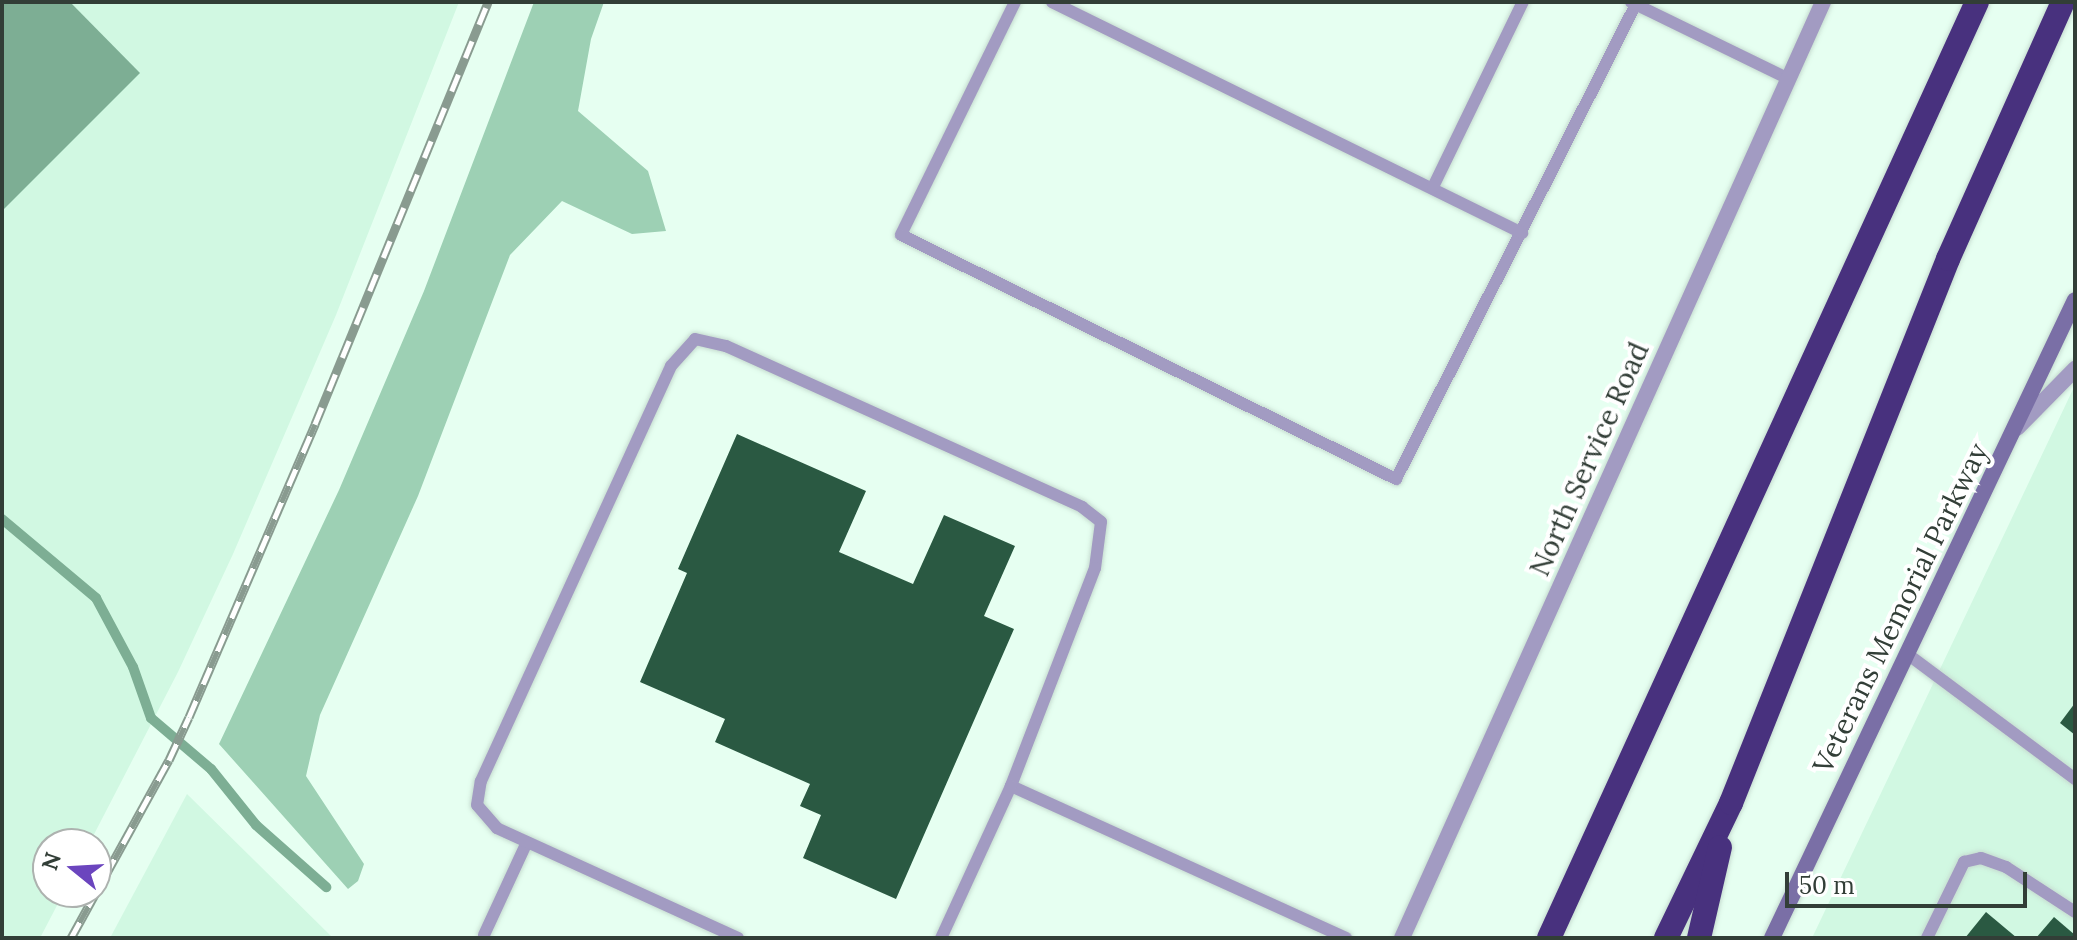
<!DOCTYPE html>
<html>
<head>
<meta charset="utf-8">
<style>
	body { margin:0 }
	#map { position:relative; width:2077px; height:940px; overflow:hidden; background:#e6fff1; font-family:Lora,serif }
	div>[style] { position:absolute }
	.built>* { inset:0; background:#d1f8e2 }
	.forest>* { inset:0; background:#9dd0b4 }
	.water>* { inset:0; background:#7dae94 }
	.stream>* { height:10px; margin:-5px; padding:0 5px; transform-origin:5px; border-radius:5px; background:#7dae94 }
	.building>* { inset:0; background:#2a5942 }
	.roads { filter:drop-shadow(0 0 2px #c6dcd0) drop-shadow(0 0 2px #c6dcd0) }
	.service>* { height:12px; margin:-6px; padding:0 6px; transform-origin:6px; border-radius:6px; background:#a29bc2 }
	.tertiary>* { height:16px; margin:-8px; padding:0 8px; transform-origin:8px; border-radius:8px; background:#a29bc2 }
	.secondary>* { height:16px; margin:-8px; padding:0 8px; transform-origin:8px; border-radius:8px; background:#7a6fa6 }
	.motorway>* { height:24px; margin:-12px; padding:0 12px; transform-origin:12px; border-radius:12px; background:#48317e }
	.rail>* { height:9px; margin-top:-4.5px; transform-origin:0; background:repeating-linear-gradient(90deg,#fff 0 18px,#899b90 0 36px); box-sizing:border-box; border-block:2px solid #899b90 }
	span { translate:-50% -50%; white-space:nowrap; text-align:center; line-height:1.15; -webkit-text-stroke:8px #fff; paint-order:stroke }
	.street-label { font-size:28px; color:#323e37 }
	.frame { position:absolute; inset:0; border:4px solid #323e37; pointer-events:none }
	.north { position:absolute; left:32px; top:828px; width:80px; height:80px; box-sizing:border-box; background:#fff; border:2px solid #adb2af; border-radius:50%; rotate:288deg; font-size:22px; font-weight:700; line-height:32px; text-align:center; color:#323e37 }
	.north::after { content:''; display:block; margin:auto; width:28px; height:36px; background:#6b45be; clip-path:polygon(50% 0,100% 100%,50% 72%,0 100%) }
	.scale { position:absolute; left:1785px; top:872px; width:242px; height:36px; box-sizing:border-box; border:4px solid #323e37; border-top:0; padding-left:10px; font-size:24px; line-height:28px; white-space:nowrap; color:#323e37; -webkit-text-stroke:6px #fff; paint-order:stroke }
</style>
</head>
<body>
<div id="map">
	<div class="built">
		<i style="clip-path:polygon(2px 2px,459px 2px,336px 315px,233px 554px,178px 672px,89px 844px,48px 844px,48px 892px,64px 892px,40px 938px,2px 938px)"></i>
		<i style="clip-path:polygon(2075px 385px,2075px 938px,1812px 938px,2010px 522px)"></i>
		<i style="clip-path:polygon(187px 794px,333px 938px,110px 938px)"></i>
	</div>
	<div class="forest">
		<i style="clip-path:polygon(534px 2px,604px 2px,591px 39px,578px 111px,648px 171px,666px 231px,632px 234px,562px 201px,510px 255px,418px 496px,320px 715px,306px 776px,364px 864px,358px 881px,348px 889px,219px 744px,339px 490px,424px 291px)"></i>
	</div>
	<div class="water">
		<i style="clip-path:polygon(2px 2px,70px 2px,140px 73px,2px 211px)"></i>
	</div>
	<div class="stream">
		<i style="left:2px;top:519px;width:123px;rotate:40deg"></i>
		<i style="left:96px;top:598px;width:78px;rotate:61.8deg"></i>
		<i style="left:133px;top:667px;width:54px;rotate:70.6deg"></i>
		<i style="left:151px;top:718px;width:79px;rotate:40.4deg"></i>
		<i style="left:211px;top:769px;width:72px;rotate:51.2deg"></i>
		<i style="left:256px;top:825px;width:94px;rotate:41.5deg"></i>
	</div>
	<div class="building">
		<i style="clip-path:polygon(737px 434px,866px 491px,839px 552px,913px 584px,944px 515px,1015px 546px,984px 616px,1014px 629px,896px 899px,803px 858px,821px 815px,800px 806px,810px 784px,715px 742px,725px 719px,640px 682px,687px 573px,678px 569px)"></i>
		<i style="clip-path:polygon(2075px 703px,2075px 735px,2060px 723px)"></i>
		<i style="clip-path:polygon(1986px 912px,2017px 938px,1965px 938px)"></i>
		<i style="clip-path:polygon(2054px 917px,2075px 935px,2075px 938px,2036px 938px)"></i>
	</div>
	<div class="roads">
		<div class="service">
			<i style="left:1015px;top:2px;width:259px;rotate:116.1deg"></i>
			<i style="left:901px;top:235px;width:552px;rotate:26.24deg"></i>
			<i style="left:1396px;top:479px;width:532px;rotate:-63.19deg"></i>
			<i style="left:1052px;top:2px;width:524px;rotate:26.17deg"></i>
			<i style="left:1631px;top:2px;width:176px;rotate:26deg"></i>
			<i style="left:1433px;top:187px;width:206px;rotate:-64.1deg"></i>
			<i style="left:1906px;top:653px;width:211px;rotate:36.7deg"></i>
			<i style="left:1011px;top:786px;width:368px;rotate:24.4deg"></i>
			<i style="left:484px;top:935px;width:102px;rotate:-65.2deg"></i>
			<i style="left:738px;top:938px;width:265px;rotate:-155.5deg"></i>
			<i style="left:497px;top:828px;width:30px;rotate:-131deg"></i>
			<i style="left:477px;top:805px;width:24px;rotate:-81deg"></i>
			<i style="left:481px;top:781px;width:456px;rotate:-65.4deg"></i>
			<i style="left:671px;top:366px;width:36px;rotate:-48deg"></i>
			<i style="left:695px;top:339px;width:32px;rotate:13deg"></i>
			<i style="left:726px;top:346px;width:391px;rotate:24.3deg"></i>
			<i style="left:1082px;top:507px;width:24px;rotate:38deg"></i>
			<i style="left:1101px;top:522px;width:46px;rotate:97.4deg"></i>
			<i style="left:1095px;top:568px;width:234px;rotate:111.1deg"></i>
			<i style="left:1011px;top:786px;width:167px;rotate:114.7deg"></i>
			<i style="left:1927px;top:938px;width:85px;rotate:-64deg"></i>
			<i style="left:1964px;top:862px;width:17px;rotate:-13deg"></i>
			<i style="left:1981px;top:858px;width:27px;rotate:20deg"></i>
			<i style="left:2006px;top:867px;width:82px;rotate:33.1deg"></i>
		</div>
		<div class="tertiary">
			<i style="left:2017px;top:428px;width:83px;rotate:-45.5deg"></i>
			<i style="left:1402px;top:938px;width:1026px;rotate:-65.78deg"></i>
		</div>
		<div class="secondary">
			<i style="left:1772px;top:938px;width:706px;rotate:-64.6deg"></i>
		</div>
		<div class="motorway">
			<i style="left:1549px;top:938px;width:1029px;rotate:-65.43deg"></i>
			<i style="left:1666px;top:938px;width:150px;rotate:-64.3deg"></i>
			<i style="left:1731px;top:803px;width:586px;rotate:-68.25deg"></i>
			<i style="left:1948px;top:259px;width:282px;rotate:-65.9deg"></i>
			<i style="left:1699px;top:938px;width:93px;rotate:-77deg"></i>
		</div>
	</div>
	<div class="rail">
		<i style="left:71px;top:938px;width:203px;rotate:-61.2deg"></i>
		<i style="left:169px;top:760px;width:47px;rotate:-65.1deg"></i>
		<i style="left:189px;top:717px;width:319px;rotate:-66.7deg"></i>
		<i style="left:315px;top:424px;width:456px;rotate:-67.7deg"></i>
	</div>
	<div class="street-label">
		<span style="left:1589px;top:459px;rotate:-66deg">North Service Road</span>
		<span style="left:1900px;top:608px;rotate:-64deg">Veterans Memorial Parkway</span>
	</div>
	<div class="frame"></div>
	<div class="north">N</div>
	<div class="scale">50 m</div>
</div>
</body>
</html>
